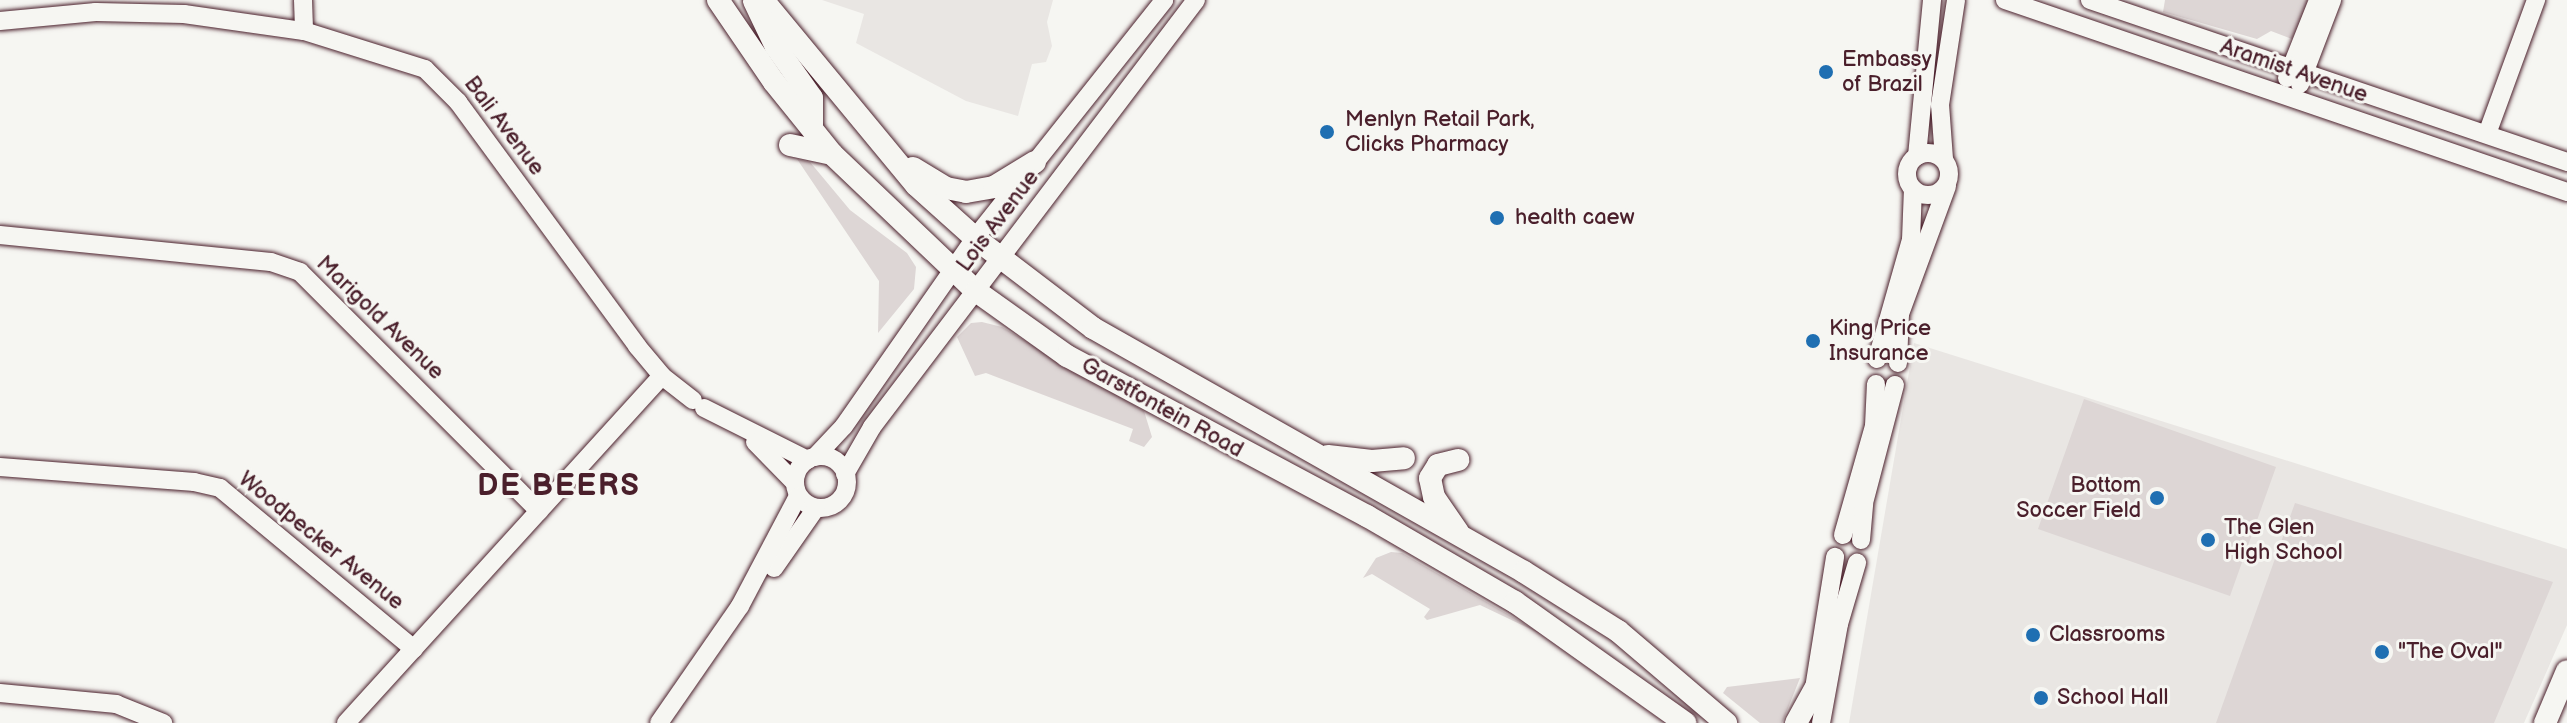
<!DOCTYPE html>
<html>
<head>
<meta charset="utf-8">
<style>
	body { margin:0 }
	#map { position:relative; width:2567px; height:723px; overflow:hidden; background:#f6f6f2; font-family:"Balsamiq Sans",sans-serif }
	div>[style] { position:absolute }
	.built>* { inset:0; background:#e9e6e3 }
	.green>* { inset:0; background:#ddd6d5 }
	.roads { filter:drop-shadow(0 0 2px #4a1f2b) drop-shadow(0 0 2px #4a1f2b) }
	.minor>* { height:18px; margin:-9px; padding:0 9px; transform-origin:9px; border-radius:9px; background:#f6f6f2 }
	.minor>.ring { margin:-9px; padding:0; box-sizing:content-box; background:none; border:18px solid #f6f6f2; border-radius:50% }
	.major>* { height:22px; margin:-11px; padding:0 11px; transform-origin:11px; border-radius:11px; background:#f6f6f2 }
	.dots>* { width:22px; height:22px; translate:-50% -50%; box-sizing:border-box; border:4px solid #f6f6f2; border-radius:50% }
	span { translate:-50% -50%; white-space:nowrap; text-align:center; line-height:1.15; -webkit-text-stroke:6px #f6f6f2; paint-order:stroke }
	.poi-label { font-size:22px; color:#4a1f2b }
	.left { translate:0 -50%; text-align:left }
	.right { translate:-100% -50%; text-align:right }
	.street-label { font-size:22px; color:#4a1f2b }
	.district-label { font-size:30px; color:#4a1f2b; font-weight:700; letter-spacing:2px }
</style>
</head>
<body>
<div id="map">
	<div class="built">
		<i style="clip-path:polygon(822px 0,1053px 0,1047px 22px,1052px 46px,1046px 62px,1032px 64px,1018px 116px,966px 101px,856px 43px,864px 14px)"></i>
		<i style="clip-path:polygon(1914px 343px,2567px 549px,2567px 625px,2524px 723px,1849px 723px)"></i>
	</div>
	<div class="green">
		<i style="clip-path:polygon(2165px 0,2307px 0,2307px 7px,2292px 39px,2271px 31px,2257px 39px,2163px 12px)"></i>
		<i style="clip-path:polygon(797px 159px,810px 162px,850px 210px,907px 253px,916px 267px,914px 289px,878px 333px,879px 281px)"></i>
		<i style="clip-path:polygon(982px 322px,1002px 327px,1144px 411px,1152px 437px,1144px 447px,1129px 441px,1133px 429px,986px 373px,975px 376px,957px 337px,971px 323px)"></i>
		<i style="clip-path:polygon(2084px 399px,2276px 467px,2230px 596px,2038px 529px)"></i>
		<i style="clip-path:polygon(2295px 503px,2553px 582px,2494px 723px,2216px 723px)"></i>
		<i style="clip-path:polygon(1391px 552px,1402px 553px,1547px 637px,1480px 605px,1427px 620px,1424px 617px,1430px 609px,1372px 574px,1363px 578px,1376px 558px)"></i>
		<i style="clip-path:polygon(1800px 678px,1782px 723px,1760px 723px,1723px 693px,1727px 687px)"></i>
	</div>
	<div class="roads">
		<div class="minor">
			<i style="left:303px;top:0;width:31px;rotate:88deg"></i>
			<i style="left:2005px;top:0;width:594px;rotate:18.86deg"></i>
			<i style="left:2090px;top:0;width:504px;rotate:18.76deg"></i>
			<i style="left:0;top:21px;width:96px;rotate:-5.4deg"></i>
			<i style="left:96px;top:12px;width:88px;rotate:1.3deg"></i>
			<i style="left:184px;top:14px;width:121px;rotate:8.1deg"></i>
			<i style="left:304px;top:31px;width:127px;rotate:17.4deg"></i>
			<i style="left:425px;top:69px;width:47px;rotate:45deg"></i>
			<i style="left:458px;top:102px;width:303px;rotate:53.7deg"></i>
			<i style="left:637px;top:346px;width:39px;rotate:50deg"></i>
			<i style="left:662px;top:376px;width:39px;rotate:38deg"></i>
			<i style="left:2287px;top:78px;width:84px;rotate:-68.3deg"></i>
			<i style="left:2300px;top:84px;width:90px;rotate:-69.1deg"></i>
			<i style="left:2487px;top:134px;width:143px;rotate:-69.9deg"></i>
			<i class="ring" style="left:1907px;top:153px;width:24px;height:24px"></i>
			<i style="left:1917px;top:156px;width:157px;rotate:-84.5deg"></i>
			<i style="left:1944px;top:159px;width:54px;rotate:-94.2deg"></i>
			<i style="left:1940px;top:105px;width:106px;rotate:-81.3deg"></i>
			<i style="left:0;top:235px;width:272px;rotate:5.7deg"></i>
			<i style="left:271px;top:262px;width:31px;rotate:19deg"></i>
			<i style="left:300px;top:272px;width:338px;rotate:45deg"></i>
			<i style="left:1877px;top:359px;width:124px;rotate:-74.1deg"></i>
			<i style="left:1911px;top:240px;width:51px;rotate:-87.8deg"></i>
			<i style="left:1898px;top:363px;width:49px;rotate:-87.7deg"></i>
			<i style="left:1900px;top:314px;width:136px;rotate:-69.8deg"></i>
			<i style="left:704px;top:408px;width:116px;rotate:26.6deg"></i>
			<i style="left:755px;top:442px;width:57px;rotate:45.7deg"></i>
			<i class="ring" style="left:795px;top:456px;width:34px;height:34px"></i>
			<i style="left:815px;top:457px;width:42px;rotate:-46.9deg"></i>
			<i style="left:844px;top:426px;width:229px;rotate:-55.1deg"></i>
			<i style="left:975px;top:238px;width:304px;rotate:-51.5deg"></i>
			<i style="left:0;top:467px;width:195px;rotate:4.4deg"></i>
			<i style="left:194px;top:482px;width:27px;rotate:13deg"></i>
			<i style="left:220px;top:488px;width:252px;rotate:39.7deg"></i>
			<i style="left:845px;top:474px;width:54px;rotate:-60.1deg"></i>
			<i style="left:872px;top:427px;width:536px;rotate:-52.81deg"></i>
			<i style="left:1843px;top:535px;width:113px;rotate:-74.1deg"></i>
			<i style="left:1874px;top:426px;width:42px;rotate:-87.3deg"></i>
			<i style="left:1861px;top:540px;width:37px;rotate:-85deg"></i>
			<i style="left:1864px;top:503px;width:122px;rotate:-75.3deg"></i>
			<i style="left:774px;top:568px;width:73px;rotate:-55deg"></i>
			<i style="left:0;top:693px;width:117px;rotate:5.4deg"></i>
			<i style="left:116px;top:704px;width:51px;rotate:22deg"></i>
			<i style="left:1812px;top:701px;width:146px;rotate:-80.9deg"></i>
			<i style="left:346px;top:723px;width:469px;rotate:-47.7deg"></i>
			<i style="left:659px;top:723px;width:142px;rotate:-55.3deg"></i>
			<i style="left:740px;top:606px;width:124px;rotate:-62.2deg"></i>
			<i style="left:1821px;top:723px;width:101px;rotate:-79.7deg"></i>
			<i style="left:1839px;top:624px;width:64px;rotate:-73.6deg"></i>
		</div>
		<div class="major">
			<i style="left:718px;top:0;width:99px;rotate:55.7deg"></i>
			<i style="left:774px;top:82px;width:92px;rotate:51.1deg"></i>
			<i style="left:832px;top:154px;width:199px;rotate:43.6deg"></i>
			<i style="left:976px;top:291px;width:112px;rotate:35.5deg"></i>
			<i style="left:1067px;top:356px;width:340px;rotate:28.1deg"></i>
			<i style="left:1367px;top:516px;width:171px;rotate:30.2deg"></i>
			<i style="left:1515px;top:602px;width:209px;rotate:35.4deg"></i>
			<i style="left:763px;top:0;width:240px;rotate:50.4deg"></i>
			<i style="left:916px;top:185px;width:79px;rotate:41.9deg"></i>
			<i style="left:975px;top:238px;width:148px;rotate:37.3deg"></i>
			<i style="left:1093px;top:328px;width:495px;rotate:29.5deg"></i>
			<i style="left:1524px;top:572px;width:111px;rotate:32.1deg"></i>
			<i style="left:1618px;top:631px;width:142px;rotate:40.4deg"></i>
			<i style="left:754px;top:1px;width:51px;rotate:64.4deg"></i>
			<i style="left:776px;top:47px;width:62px;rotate:54.8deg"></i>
			<i style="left:812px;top:98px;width:30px;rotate:90deg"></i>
			<i style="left:790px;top:145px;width:43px;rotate:12.1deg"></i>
			<i style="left:913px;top:168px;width:39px;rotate:31deg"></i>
			<i style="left:946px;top:188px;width:20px;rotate:11deg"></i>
			<i style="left:966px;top:192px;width:28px;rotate:-10deg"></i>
			<i style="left:994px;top:187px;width:48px;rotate:-31.4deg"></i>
			<i style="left:1328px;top:456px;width:44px;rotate:6.5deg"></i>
			<i style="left:1372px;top:461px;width:32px;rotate:-5deg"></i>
			<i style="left:1458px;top:532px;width:42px;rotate:-124.4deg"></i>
			<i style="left:1434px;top:497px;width:19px;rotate:-102deg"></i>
			<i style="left:1430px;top:478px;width:15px;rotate:-58deg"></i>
			<i style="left:1438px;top:465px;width:21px;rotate:-14deg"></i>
			<i style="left:1796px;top:723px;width:39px;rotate:-61deg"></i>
			<i style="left:2545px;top:723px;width:56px;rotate:-67.1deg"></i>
		</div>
	</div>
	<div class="dots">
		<i style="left:1826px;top:72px;background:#1f6fb2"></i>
		<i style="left:1327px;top:132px;background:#1f6fb2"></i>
		<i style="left:1497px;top:218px;background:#1f6fb2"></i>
		<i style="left:1813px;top:341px;background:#1f6fb2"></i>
		<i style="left:2157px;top:498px;background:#1f6fb2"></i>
		<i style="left:2208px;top:540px;background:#1f6fb2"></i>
		<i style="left:2033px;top:635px;background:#1f6fb2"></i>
		<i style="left:2382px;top:652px;background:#1f6fb2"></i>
		<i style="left:2041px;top:698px;background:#1f6fb2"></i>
	</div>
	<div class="poi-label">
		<span class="left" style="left:1842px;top:72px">Embassy<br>of Brazil</span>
		<span class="left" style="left:1345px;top:132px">Menlyn Retail Park,<br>Clicks Pharmacy</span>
		<span class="left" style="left:1515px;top:218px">health caew</span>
		<span class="left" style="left:1829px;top:341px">King Price<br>Insurance</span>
		<span class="right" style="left:2141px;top:498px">Bottom<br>Soccer Field</span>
		<span class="left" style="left:2224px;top:540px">The Glen<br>High School</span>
		<span class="left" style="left:2049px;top:635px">Classrooms</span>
		<span class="left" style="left:2398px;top:652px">"The Oval"</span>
		<span class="left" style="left:2057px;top:698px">School Hall</span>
	</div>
	<div class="street-label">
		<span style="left:2294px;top:71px;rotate:19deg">Aramist Avenue</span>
		<span style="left:504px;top:126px;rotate:53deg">Bali Avenue</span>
		<span style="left:998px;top:221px;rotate:-53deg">Lois Avenue</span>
		<span style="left:380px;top:318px;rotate:44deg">Marigold Avenue</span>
		<span style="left:1162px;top:408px;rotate:29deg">Garstfontein Road</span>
		<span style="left:321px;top:541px;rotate:39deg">Woodpecker Avenue</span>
	</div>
	<div class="district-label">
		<span style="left:559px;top:486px">DE BEERS</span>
	</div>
</div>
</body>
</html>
